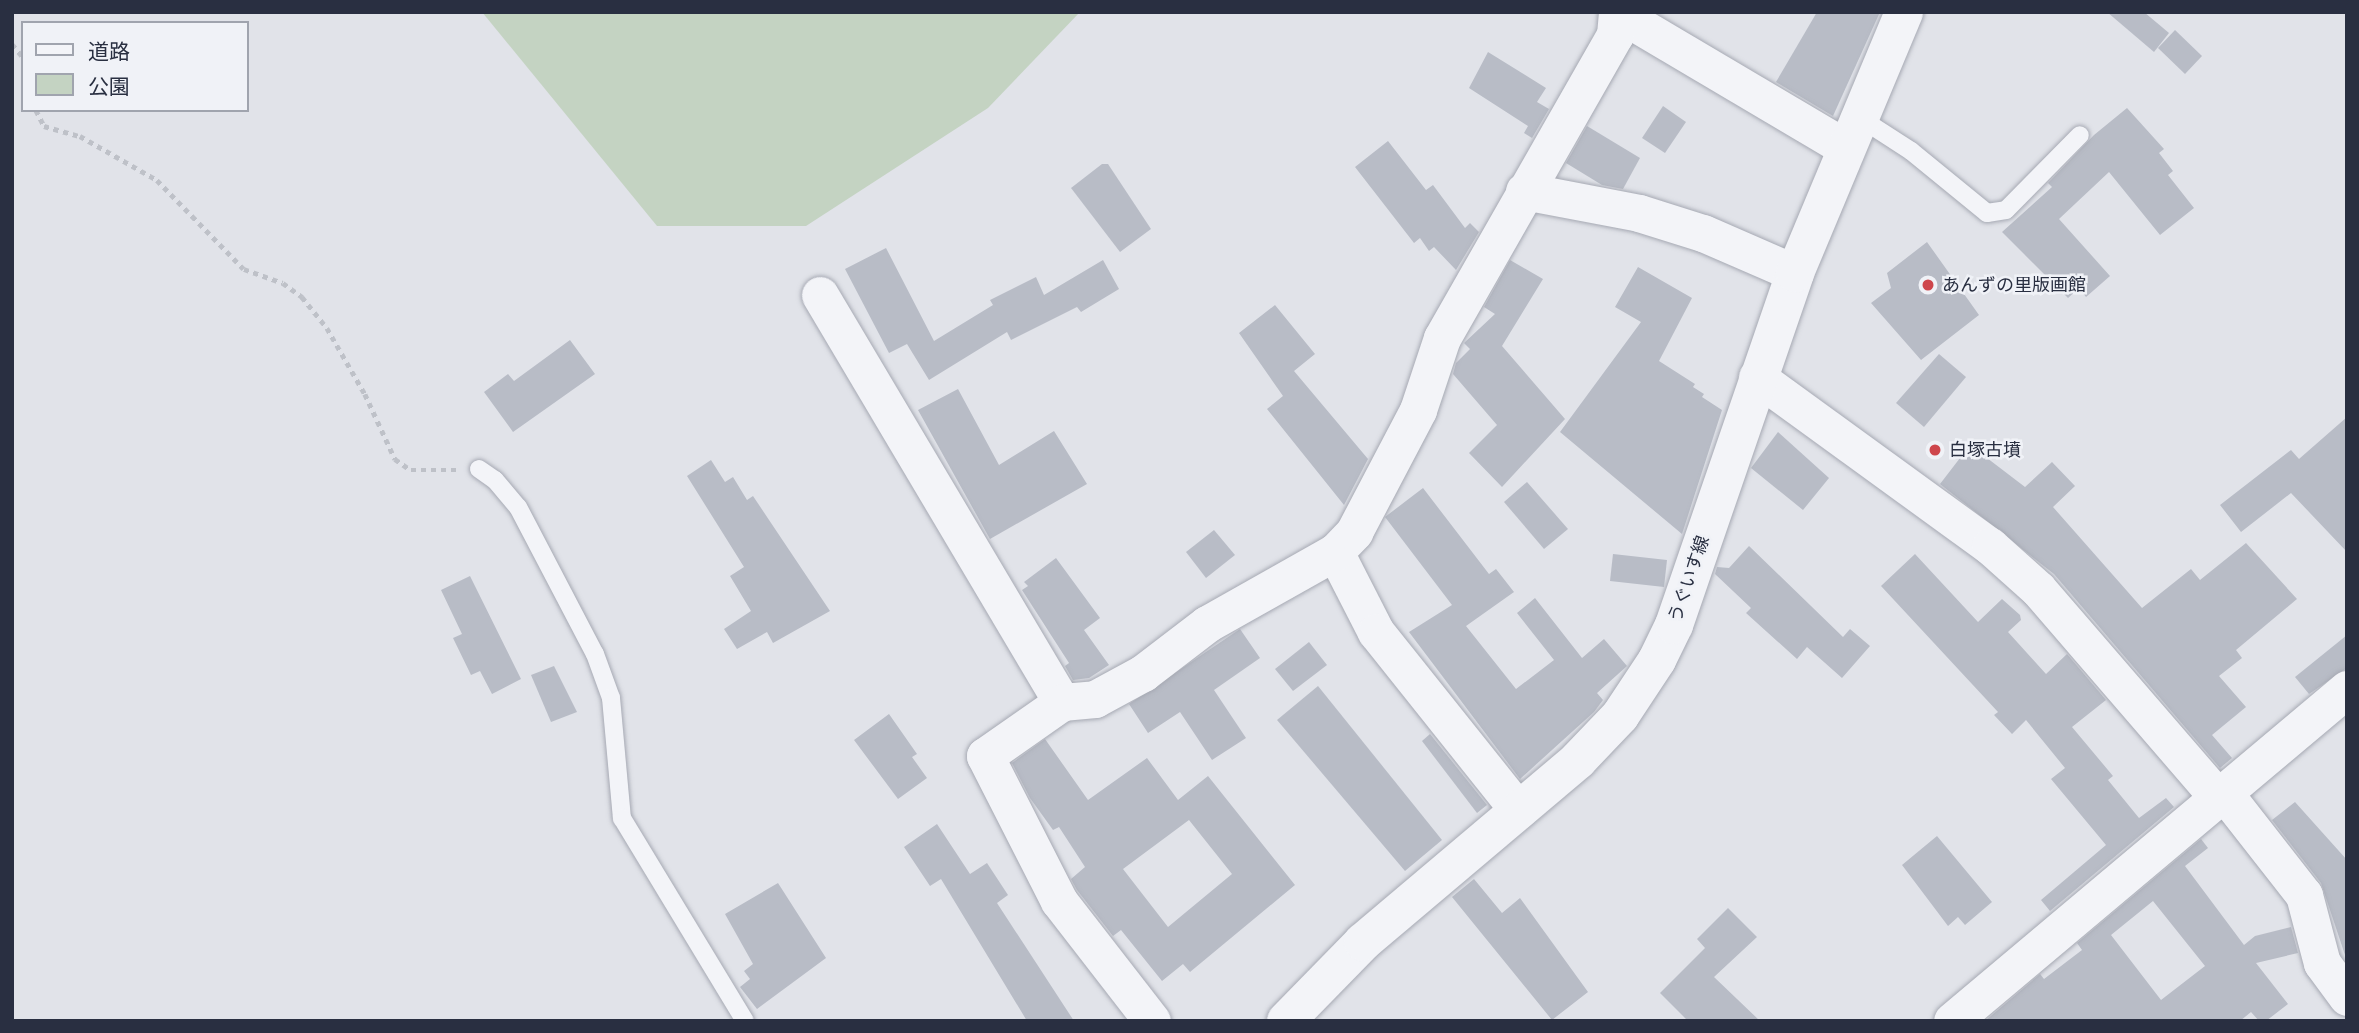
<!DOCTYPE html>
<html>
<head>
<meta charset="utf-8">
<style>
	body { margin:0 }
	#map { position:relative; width:2359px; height:1033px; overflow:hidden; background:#e1e3e9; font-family:"Varela Round","Noto Sans JP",sans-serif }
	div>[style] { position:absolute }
	.green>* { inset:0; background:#c4d3c2 }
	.building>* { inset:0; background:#b8bcc6 }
	.path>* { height:4.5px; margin-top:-2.25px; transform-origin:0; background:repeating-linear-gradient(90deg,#bec1c8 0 5px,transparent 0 10px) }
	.roads { filter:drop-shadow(0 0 2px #a6a9b3) drop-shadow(0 0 2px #a6a9b3) }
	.service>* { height:18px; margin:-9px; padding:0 9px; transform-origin:9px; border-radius:9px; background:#f3f4f8 }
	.minor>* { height:37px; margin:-18.5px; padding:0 18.5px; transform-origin:18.5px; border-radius:18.5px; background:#f3f4f8 }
	.tertiary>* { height:38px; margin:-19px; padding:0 19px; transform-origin:19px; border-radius:19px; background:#f3f4f8 }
	.dots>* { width:19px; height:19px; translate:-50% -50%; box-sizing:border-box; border:4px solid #f0f2f7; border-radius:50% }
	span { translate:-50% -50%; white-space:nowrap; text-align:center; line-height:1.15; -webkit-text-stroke:5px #f0f2f7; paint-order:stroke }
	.poi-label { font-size:18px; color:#292f41 }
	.left { translate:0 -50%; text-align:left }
	.street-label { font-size:18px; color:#292f41 }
	.frame { position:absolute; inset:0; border:14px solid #292f41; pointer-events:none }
	.legend { position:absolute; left:21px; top:21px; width:228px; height:91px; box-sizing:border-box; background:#f0f2f7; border:2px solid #a0a4ae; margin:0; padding:9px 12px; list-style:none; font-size:21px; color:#292f41 }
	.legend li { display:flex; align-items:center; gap:14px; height:35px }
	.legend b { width:35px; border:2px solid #a0a4ae }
</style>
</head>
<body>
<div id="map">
	<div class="green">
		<i style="clip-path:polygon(482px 12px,1080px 12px,988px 108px,806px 226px,657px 226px)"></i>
	</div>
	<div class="building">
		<i style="clip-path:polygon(1817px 12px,1880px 12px,1833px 116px,1776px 82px)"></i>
		<i style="clip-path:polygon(2107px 12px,2144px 12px,2169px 33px,2154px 52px)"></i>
		<i style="clip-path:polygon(2175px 30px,2202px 56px,2185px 74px,2158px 48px)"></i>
		<i style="clip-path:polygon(1488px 52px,1546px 88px,1537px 102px,1549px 109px,1532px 138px,1524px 133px,1528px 126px,1469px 88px)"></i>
		<i style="clip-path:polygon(1663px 106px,1686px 122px,1665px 153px,1642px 138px)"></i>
		<i style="clip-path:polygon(2127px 108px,2164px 149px,2159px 153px,2173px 171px,2168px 175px,2194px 208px,2160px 235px,2109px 172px,2059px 219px,2110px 276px,2086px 297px,2079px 288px,2068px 298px,2002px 232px,2052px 187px,2048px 183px,2094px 135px)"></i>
		<i style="clip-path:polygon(1587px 126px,1640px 158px,1623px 189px,1602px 185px,1566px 163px)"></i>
		<i style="clip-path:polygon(1388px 141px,1426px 190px,1433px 185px,1465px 228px,1470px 223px,1479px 232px,1456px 270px,1434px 247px,1429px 251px,1420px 238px,1414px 243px,1355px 167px)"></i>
		<i style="clip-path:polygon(1102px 164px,1108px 164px,1151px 229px,1120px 252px,1071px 188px)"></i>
		<i style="clip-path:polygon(1927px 242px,1979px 315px,1921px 360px,1871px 303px,1891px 288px,1887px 273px)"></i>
		<i style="clip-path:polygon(886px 248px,934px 341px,993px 305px,990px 300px,1036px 277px,1044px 295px,1103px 260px,1119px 289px,1081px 312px,1077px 307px,1011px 340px,1007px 332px,929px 380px,907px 344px,889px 353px,845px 269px)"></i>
		<i style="clip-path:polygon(1510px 260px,1543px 279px,1502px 346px,1565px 419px,1502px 487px,1469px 453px,1497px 425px,1453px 374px,1456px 363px,1470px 349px,1464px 343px,1495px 314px,1484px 307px)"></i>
		<i style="clip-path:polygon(1638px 267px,1692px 298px,1659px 361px,1695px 384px,1693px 387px,1704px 394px,1702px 397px,1722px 410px,1682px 534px,1560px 432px,1641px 322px,1615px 307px)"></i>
		<i style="clip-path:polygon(1275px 305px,1315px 354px,1294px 371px,1368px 459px,1344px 505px,1267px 409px,1283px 396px,1239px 333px)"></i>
		<i style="clip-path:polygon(570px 340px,595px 374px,513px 432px,484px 392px,508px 374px,514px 381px)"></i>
		<i style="clip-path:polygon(1939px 354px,1966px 377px,1924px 427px,1896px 403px)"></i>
		<i style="clip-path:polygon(958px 389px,999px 465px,1054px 431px,1087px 484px,990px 539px,918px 410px)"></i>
		<i style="clip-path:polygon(2347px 417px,2347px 552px,2291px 493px,2241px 532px,2220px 505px,2291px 450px,2299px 459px)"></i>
		<i style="clip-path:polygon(1778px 432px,1829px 478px,1803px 510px,1751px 468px)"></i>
		<i style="clip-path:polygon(1970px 445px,2025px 487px,2052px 462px,2075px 486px,2053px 507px,2142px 608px,2191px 569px,2200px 580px,2246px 543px,2297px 599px,2236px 650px,2242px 658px,2219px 676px,2246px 707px,2212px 735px,2232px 758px,2220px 768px,2054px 574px,1940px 484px)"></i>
		<i style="clip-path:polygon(711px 460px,725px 482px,733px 477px,747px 500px,753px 496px,830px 611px,773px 643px,767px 632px,737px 649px,724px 629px,751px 611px,730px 576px,744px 567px,687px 476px)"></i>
		<i style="clip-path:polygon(1527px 482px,1568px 529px,1544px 549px,1504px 502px)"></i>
		<i style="clip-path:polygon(1423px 488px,1489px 574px,1496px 569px,1514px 592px,1466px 626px,1516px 689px,1554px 660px,1517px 613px,1535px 598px,1582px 658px,1604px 639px,1627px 666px,1597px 693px,1603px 700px,1594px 712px,1520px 779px,1409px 632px,1452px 605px,1385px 517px)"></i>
		<i style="clip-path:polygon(1214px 530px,1235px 555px,1206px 578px,1186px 552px)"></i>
		<i style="clip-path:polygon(1749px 546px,1843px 637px,1850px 629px,1870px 646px,1842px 678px,1807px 647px,1797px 659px,1746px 613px,1751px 608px,1715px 574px,1717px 567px,1729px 568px)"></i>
		<i style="clip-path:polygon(1613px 554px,1667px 560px,1664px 587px,1610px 581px)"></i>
		<i style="clip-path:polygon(1915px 554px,1978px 622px,2002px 599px,2020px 615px,2021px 620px,2008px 632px,2046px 674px,2067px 654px,2106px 700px,2072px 727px,2113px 776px,2108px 780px,2139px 818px,2166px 798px,2174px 807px,2050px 911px,2041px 900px,2106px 845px,2051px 779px,2065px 768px,2026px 720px,2012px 734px,1994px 715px,1998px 712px,1881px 586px)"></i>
		<i style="clip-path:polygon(1056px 558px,1100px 618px,1084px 630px,1109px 665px,1089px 678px,1073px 680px,1065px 666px,1069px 663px,1022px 590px,1028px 586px,1024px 582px)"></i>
		<i style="clip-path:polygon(470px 576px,521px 679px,492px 694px,480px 671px,471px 675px,453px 638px,462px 634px,441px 590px)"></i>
		<i style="clip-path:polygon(1240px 629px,1260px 658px,1214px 690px,1246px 738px,1212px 760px,1180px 712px,1148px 733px,1129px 704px)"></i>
		<i style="clip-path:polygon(2347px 635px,2347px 668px,2309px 694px,2295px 677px)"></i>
		<i style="clip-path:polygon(1309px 642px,1327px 665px,1293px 691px,1275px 669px)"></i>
		<i style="clip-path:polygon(554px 666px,577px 712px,551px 722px,531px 675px)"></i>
		<i style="clip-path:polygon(1318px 686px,1442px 840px,1405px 871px,1277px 720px)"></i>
		<i style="clip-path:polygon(889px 714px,917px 754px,912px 757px,927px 778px,898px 799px,854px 740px)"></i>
		<i style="clip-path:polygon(1430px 734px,1487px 805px,1477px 813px,1422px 741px)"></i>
		<i style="clip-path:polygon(evenodd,1045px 739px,1088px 800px,1147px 758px,1178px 800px,1208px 776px,1295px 885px,1190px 972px,1183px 964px,1162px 981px,1121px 930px,1113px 936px,1077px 890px,1071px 879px,1085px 867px,1059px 827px,1053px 830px,1030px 798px,1012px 763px,1045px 739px,1189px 820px,1232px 874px,1168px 927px,1123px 869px,1189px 820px)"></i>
		<i style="clip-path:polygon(2295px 802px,2347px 860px,2347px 961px,2321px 883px,2272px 820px)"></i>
		<i style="clip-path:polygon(937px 824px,970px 874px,987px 863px,1008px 895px,997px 903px,1074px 1021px,1027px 1021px,941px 879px,930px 886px,904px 847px)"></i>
		<i style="clip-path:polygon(1937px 836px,1992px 902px,1965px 925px,1958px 917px,1948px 926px,1902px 865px)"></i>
		<i style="clip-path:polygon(evenodd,2201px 839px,2208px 848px,2185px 866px,2244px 945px,2255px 936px,2291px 927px,2298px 953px,2256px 963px,2288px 1004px,2266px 1021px,2259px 1021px,2251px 1012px,2240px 1021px,1985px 1021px,2040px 974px,2044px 979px,2082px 950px,2077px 943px,2201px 839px,2153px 901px,2205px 966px,2161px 1000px,2111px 935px,2153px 901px)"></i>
		<i style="clip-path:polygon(1474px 879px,1502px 913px,1520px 898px,1588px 992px,1552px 1020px,1452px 897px)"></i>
		<i style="clip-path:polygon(778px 883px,826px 958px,757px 1009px,740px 987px,750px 979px,744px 971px,753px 964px,725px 914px)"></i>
		<i style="clip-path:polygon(1728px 908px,1757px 937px,1714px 977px,1760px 1021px,1688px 1021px,1660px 993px,1705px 948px,1697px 939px)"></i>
	</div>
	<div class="path">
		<i style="left:12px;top:44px;width:17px;rotate:50deg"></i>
		<i style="left:36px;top:110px;width:18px;rotate:63deg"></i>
		<i style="left:44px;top:126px;width:37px;rotate:16deg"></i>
		<i style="left:80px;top:136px;width:89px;rotate:29.7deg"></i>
		<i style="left:157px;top:180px;width:124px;rotate:45.7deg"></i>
		<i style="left:244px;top:269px;width:41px;rotate:19.7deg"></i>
		<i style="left:283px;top:283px;width:24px;rotate:36deg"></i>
		<i style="left:302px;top:297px;width:40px;rotate:51deg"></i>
		<i style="left:327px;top:328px;width:76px;rotate:60.1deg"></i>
		<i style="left:365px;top:394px;width:72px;rotate:65.2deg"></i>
		<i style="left:395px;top:459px;width:19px;rotate:35deg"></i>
		<i style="left:411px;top:470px;width:47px"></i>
	</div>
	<div class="roads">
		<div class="service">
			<i style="left:1860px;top:118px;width:61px;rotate:32.9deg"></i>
			<i style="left:1911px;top:151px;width:98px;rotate:39.2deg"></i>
			<i style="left:1987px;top:213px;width:19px;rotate:-9deg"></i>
			<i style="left:2006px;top:210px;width:105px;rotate:-45.4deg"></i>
			<i style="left:479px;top:469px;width:19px;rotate:35deg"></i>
			<i style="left:495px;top:480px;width:35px;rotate:50deg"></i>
			<i style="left:518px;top:507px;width:166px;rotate:62.4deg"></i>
			<i style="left:595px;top:654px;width:47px;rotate:70deg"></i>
			<i style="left:611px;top:698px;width:121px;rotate:84.8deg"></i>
			<i style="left:622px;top:818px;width:237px;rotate:58.8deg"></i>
		</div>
		<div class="minor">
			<i style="left:1618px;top:13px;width:264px;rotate:30.6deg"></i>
			<i style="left:1524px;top:191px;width:117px;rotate:10.8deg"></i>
			<i style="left:1639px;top:213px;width:67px;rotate:17.4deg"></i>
			<i style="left:1703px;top:233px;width:100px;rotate:23.5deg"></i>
			<i style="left:820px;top:295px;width:474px;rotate:59.3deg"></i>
			<i style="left:1757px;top:377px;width:288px;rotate:36deg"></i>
			<i style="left:1990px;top:546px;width:64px;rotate:41.9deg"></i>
			<i style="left:2038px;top:589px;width:263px;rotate:49.2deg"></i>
			<i style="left:2210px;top:788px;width:27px;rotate:34deg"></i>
			<i style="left:2232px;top:803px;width:117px;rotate:52deg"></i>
			<i style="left:2304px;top:895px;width:70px;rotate:75.2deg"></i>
			<i style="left:2322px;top:963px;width:42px;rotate:53.7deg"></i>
			<i style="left:1335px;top:552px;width:90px;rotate:62.9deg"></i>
			<i style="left:1376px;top:632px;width:228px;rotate:51.4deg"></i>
			<i style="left:1152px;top:1021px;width:152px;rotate:-127.8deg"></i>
			<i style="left:1059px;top:901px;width:163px;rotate:-117deg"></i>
			<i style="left:985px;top:756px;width:94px;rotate:-35deg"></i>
			<i style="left:1062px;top:702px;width:33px;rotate:-5deg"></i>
			<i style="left:1095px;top:699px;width:55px;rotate:-28.4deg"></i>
			<i style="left:1143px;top:673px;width:81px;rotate:-37.4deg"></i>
			<i style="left:1207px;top:624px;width:147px;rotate:-29.4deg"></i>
			<i style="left:1335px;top:552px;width:28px;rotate:-46deg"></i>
			<i style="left:1354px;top:532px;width:138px;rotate:-62.3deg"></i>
			<i style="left:1418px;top:410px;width:76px;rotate:-71.6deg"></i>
			<i style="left:1442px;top:338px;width:349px;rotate:-60.3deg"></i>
			<i style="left:1615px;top:35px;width:23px;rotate:-85deg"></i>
			<i style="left:1952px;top:1021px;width:516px;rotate:-40.05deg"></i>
		</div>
		<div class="tertiary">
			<i style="left:1286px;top:1021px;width:110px;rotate:-45.7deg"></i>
			<i style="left:1363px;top:942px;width:282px;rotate:-40.2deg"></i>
			<i style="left:1578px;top:760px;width:61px;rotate:-46.3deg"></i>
			<i style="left:1620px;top:716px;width:67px;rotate:-56.5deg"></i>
			<i style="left:1657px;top:660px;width:39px;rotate:-64deg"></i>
			<i style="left:1674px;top:625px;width:372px;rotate:-71deg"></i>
			<i style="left:1795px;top:273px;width:283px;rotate:-67.3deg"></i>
		</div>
	</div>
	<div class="dots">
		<i style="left:1928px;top:285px;background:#ce464c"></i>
		<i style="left:1935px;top:450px;background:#ce464c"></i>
	</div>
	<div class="poi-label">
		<span class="left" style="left:1942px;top:285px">あんずの里版画館</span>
		<span class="left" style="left:1949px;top:450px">白塚古墳</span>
	</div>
	<div class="street-label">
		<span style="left:1689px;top:579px;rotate:-71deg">うぐいす線</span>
	</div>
	<div class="frame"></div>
	<ul class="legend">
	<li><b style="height:9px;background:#f3f4f8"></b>道路</li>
	<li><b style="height:19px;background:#c4d3c2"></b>公園</li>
	</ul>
</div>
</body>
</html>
